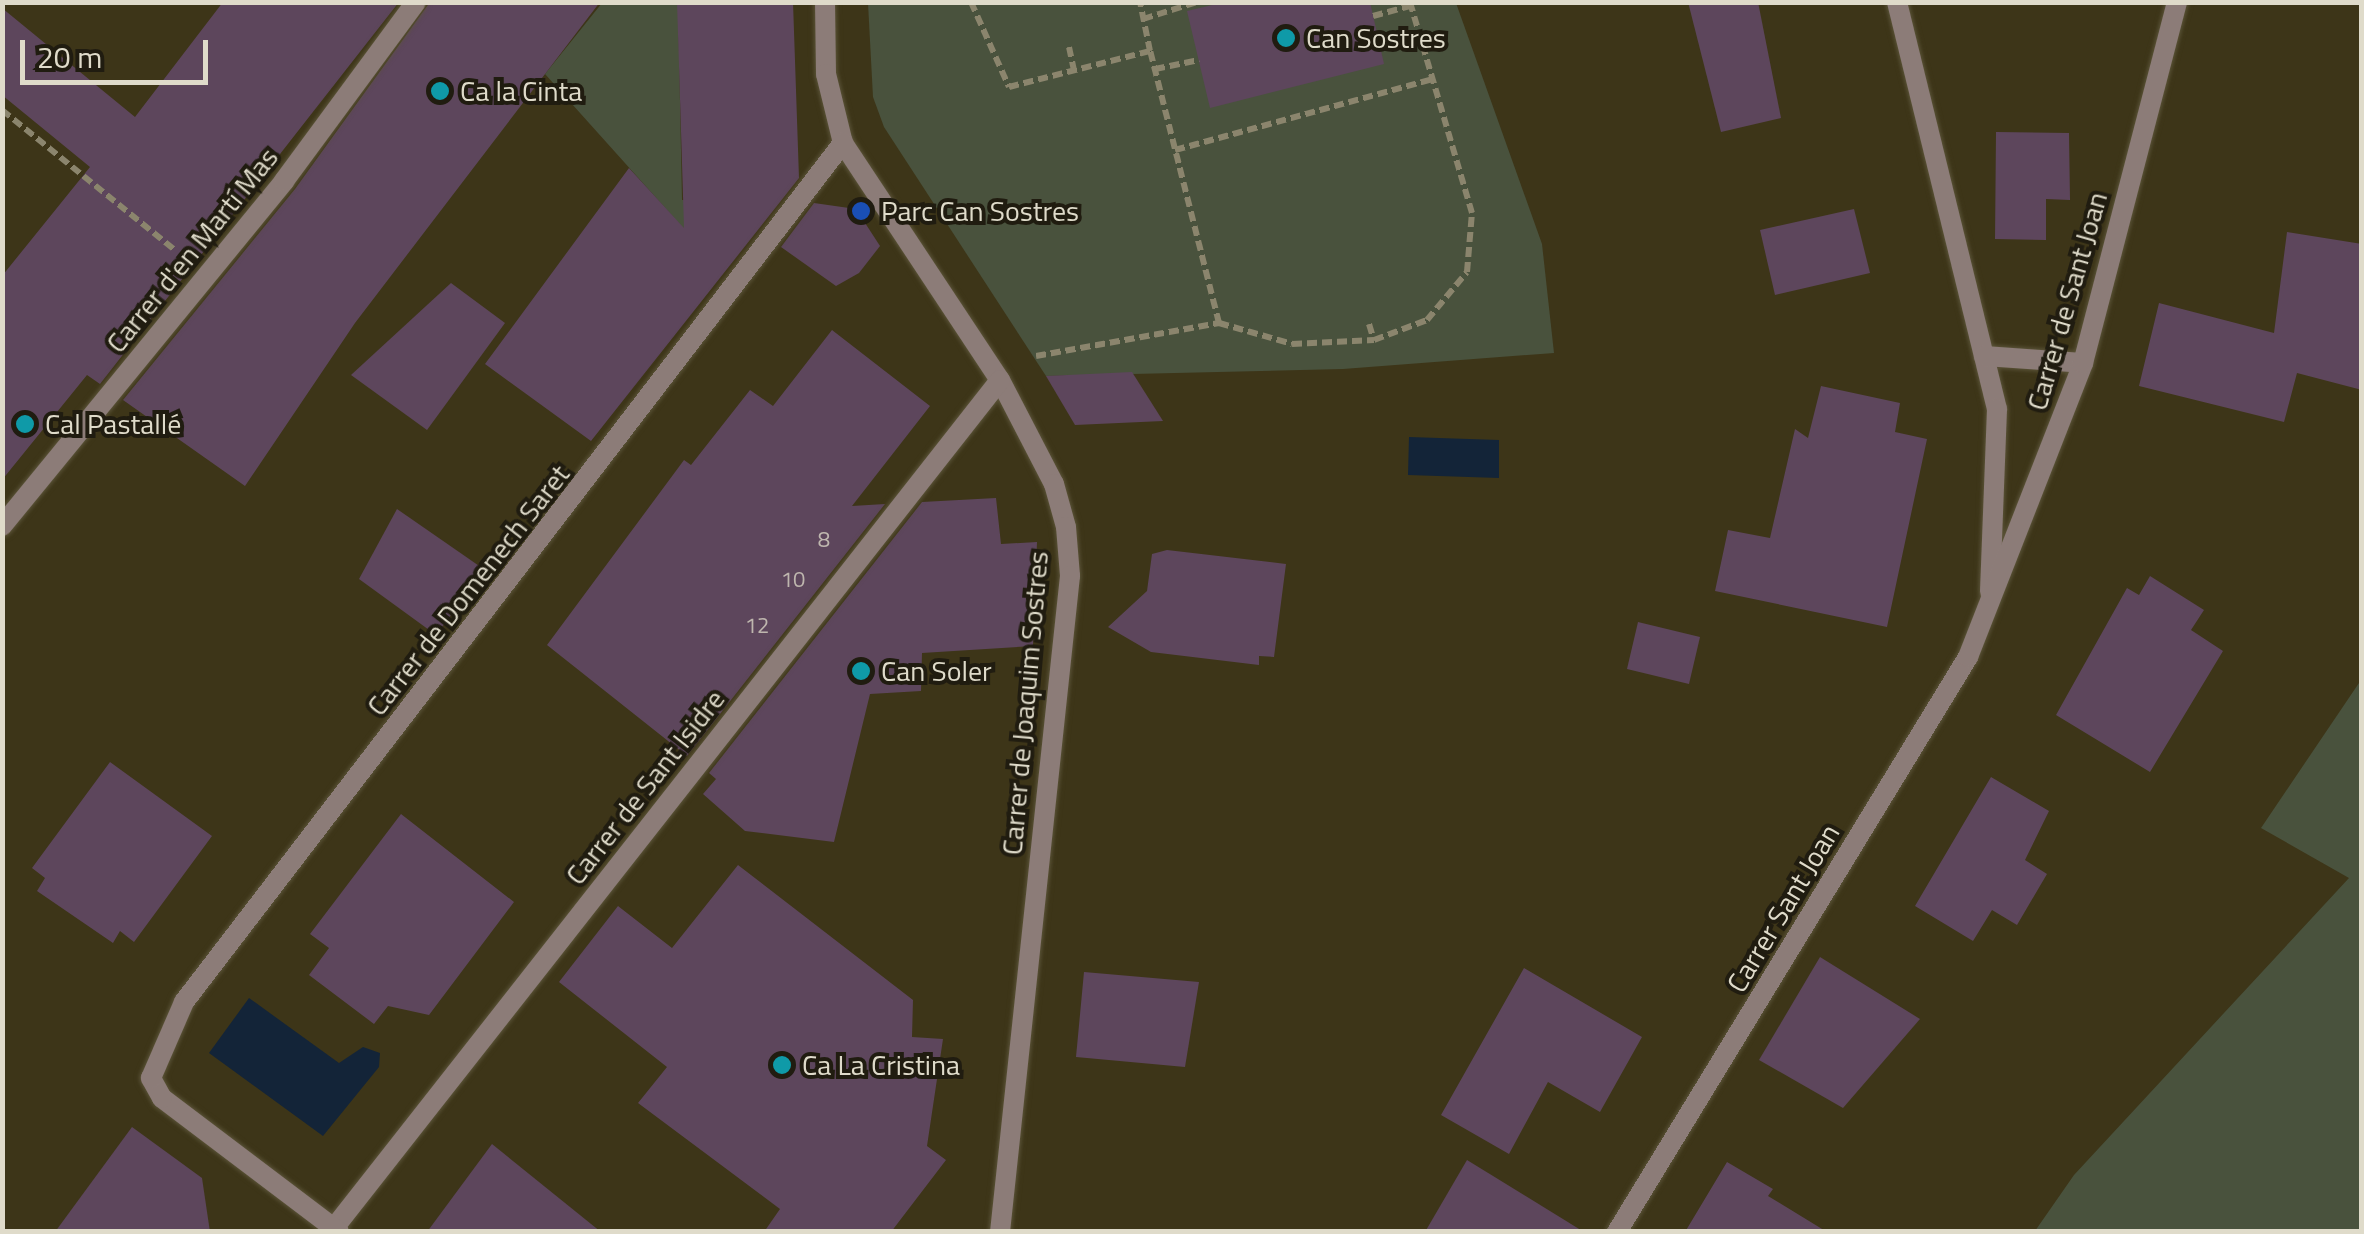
<!DOCTYPE html>
<html>
<head>
<meta charset="utf-8">
<style>
	body { margin:0 }
	#map { position:relative; width:2364px; height:1234px; overflow:hidden; background:#3d3518; font-family:"Titillium Web",sans-serif }
	div>[style] { position:absolute }
	.green>* { inset:0; background:#49523d }
	.water>* { inset:0; background:#132438 }
	.building>* { inset:0; background:#5d465c }
	.path>* { height:6px; margin-top:-3px; transform-origin:0; background:repeating-linear-gradient(90deg,#8b856d 0 10px,transparent 0 15px) }
	.roads { filter:drop-shadow(0 0 2px #5a5338) drop-shadow(0 0 2px #5a5338) }
	.street>* { height:20px; margin:-10px; padding:0 10px; transform-origin:10px; border-radius:10px; background:#8c7c78 }
	.dots>* { width:28px; height:28px; translate:-50% -50%; box-sizing:border-box; border:5px solid #201c10; border-radius:50% }
	span { translate:-50% -50%; white-space:nowrap; text-align:center; line-height:1.15; -webkit-text-stroke:8px #201c10; paint-order:stroke }
	.number-label { font-size:22px; color:#beb6ae }
	.number-label span { -webkit-text-stroke-width:0 }
	.poi-label { font-size:28px; color:#dfdbca }
	.left { translate:0 -50%; text-align:left }
	.street-label { font-size:28px; color:#dfdbca }
	.frame { position:absolute; inset:0; border:5px solid #dfdbca; pointer-events:none }
	.scale { position:absolute; left:20px; top:40px; width:188px; height:45px; box-sizing:border-box; border:5px solid #dfdbca; border-top:0; padding-left:12px; font-size:30px; line-height:35px; white-space:nowrap; color:#dfdbca; -webkit-text-stroke:8px #201c10; paint-order:stroke }
</style>
</head>
<body>
<div id="map">
	<div class="green">
		<i style="clip-path:polygon(602px 3px,678px 3px,682px 200px,693px 200px,721px 270px,545px 74px)"></i>
		<i style="clip-path:polygon(868px 3px,1456px 3px,1542px 244px,1554px 353px,1343px 369px,1046px 376px,884px 127px,873px 97px)"></i>
		<i style="clip-path:polygon(2361px 680px,2361px 1231px,2035px 1231px,2074px 1175px,2349px 878px,2261px 828px)"></i>
	</div>
	<div class="water">
		<i style="clip-path:polygon(1409px 437px,1499px 440px,1499px 478px,1408px 475px)"></i>
		<i style="clip-path:polygon(249px 998px,339px 1063px,363px 1047px,380px 1053px,379px 1067px,323px 1136px,209px 1053px)"></i>
	</div>
	<div class="building">
		<i style="clip-path:polygon(223px 2px,399px 2px,100px 384px,87px 375px,2px 480px,2px 276px,90px 167px,2px 95px,2px 8px,135px 117px)"></i>
		<i style="clip-path:polygon(430px 2px,600px 2px,355px 323px,245px 486px,123px 400px,295px 189px)"></i>
		<i style="clip-path:polygon(677px 2px,793px 2px,799px 178px,591px 441px,485px 364px,629px 168px,684px 228px)"></i>
		<i style="clip-path:polygon(1225px 2px,1370px 2px,1384px 64px,1210px 108px,1187px 11px)"></i>
		<i style="clip-path:polygon(1688px 2px,1758px 2px,1781px 118px,1721px 132px)"></i>
		<i style="clip-path:polygon(1996px 132px,2069px 133px,2070px 200px,2046px 199px,2046px 240px,1995px 239px)"></i>
		<i style="clip-path:polygon(814px 203px,856px 209px,880px 246px,859px 273px,836px 286px,781px 247px)"></i>
		<i style="clip-path:polygon(1854px 209px,1870px 273px,1775px 295px,1760px 230px)"></i>
		<i style="clip-path:polygon(2287px 232px,2362px 244px,2362px 390px,2297px 373px,2284px 422px,2139px 386px,2159px 303px,2274px 333px)"></i>
		<i style="clip-path:polygon(451px 283px,505px 323px,427px 430px,351px 375px)"></i>
		<i style="clip-path:polygon(832px 330px,930px 406px,852px 506px,885px 504px,687px 756px,547px 645px,684px 460px,691px 465px,750px 390px,773px 406px)"></i>
		<i style="clip-path:polygon(1132px 372px,1163px 421px,1075px 425px,1046px 376px)"></i>
		<i style="clip-path:polygon(1821px 386px,1900px 403px,1895px 432px,1927px 439px,1887px 627px,1715px 591px,1728px 530px,1770px 538px,1795px 429px,1808px 438px)"></i>
		<i style="clip-path:polygon(996px 498px,1001px 544px,1037px 542px,1033px 646px,922px 653px,921px 691px,870px 694px,834px 842px,745px 831px,703px 794px,716px 779px,709px 773px,922px 502px)"></i>
		<i style="clip-path:polygon(397px 509px,485px 570px,436px 635px,359px 579px)"></i>
		<i style="clip-path:polygon(1167px 550px,1286px 564px,1274px 657px,1259px 656px,1259px 665px,1151px 652px,1108px 627px,1147px 591px,1152px 554px)"></i>
		<i style="clip-path:polygon(2150px 576px,2204px 610px,2191px 630px,2223px 651px,2150px 772px,2056px 715px,2127px 588px,2139px 595px)"></i>
		<i style="clip-path:polygon(1638px 622px,1700px 637px,1689px 684px,1627px 669px)"></i>
		<i style="clip-path:polygon(110px 762px,212px 836px,134px 942px,120px 931px,113px 943px,37px 891px,45px 878px,32px 868px)"></i>
		<i style="clip-path:polygon(1991px 777px,2049px 811px,2025px 860px,2047px 874px,2017px 925px,1992px 910px,1973px 941px,1915px 906px)"></i>
		<i style="clip-path:polygon(401px 814px,514px 902px,429px 1015px,388px 1006px,374px 1024px,309px 975px,329px 948px,310px 934px)"></i>
		<i style="clip-path:polygon(738px 865px,913px 1000px,912px 1037px,943px 1039px,927px 1146px,946px 1160px,891px 1232px,764px 1232px,780px 1209px,638px 1103px,667px 1067px,559px 982px,618px 906px,672px 948px)"></i>
		<i style="clip-path:polygon(1820px 957px,1920px 1019px,1843px 1108px,1759px 1060px)"></i>
		<i style="clip-path:polygon(1524px 968px,1642px 1037px,1600px 1112px,1548px 1082px,1509px 1154px,1441px 1115px)"></i>
		<i style="clip-path:polygon(1084px 972px,1199px 982px,1185px 1067px,1076px 1057px)"></i>
		<i style="clip-path:polygon(132px 1127px,202px 1178px,210px 1232px,55px 1232px)"></i>
		<i style="clip-path:polygon(492px 1144px,601px 1232px,427px 1232px)"></i>
		<i style="clip-path:polygon(1467px 1160px,1584px 1232px,1425px 1232px)"></i>
		<i style="clip-path:polygon(1727px 1162px,1773px 1189px,1768px 1196px,1827px 1232px,1685px 1232px)"></i>
	</div>
	<div class="path">
		<i style="left:971px;top:2px;width:93px;rotate:65.9deg"></i>
		<i style="left:1009px;top:87px;width:146px;rotate:-14.3deg"></i>
		<i style="left:1150px;top:51px;width:50px;rotate:-101.5deg"></i>
		<i style="left:1373px;top:16px;width:39px;rotate:-15deg"></i>
		<i style="left:1143px;top:19px;width:57px;rotate:-17.5deg"></i>
		<i style="left:1069px;top:47px;width:24px;rotate:78deg"></i>
		<i style="left:1155px;top:69px;width:45px;rotate:-11.6deg"></i>
		<i style="left:2px;top:110px;width:224px;rotate:39deg"></i>
		<i style="left:1175px;top:150px;width:268px;rotate:-15.4deg"></i>
		<i style="left:1219px;top:323px;width:76px;rotate:16deg"></i>
		<i style="left:1292px;top:344px;width:82px;rotate:-2.8deg"></i>
		<i style="left:1374px;top:340px;width:57px;rotate:-20.7deg"></i>
		<i style="left:1427px;top:320px;width:62px;rotate:-50.2deg"></i>
		<i style="left:1467px;top:272px;width:59px;rotate:-85.2deg"></i>
		<i style="left:1472px;top:213px;width:220px;rotate:-106.4deg"></i>
		<i style="left:1369px;top:324px;width:17px;rotate:73deg"></i>
		<i style="left:1036px;top:356px;width:186px;rotate:-10.2deg"></i>
		<i style="left:1219px;top:323px;width:281px;rotate:-104.2deg"></i>
	</div>
	<div class="roads">
		<div class="street">
			<i style="left:825px;top:2px;width:72px;rotate:89.2deg"></i>
			<i style="left:826px;top:74px;width:71px;rotate:76.2deg"></i>
			<i style="left:843px;top:143px;width:284px;rotate:56.5deg"></i>
			<i style="left:1000px;top:380px;width:117px;rotate:62.6deg"></i>
			<i style="left:1054px;top:484px;width:45px;rotate:74.4deg"></i>
			<i style="left:1066px;top:527px;width:49px;rotate:85.3deg"></i>
			<i style="left:1070px;top:576px;width:660px;rotate:96.09deg"></i>
			<i style="left:1897px;top:2px;width:419px;rotate:76.2deg"></i>
			<i style="left:1997px;top:409px;width:183px;rotate:92.2deg"></i>
			<i style="left:1984px;top:356px;width:99px;rotate:4deg"></i>
			<i style="left:2px;top:526px;width:446px;rotate:-50.7deg"></i>
			<i style="left:284px;top:181px;width:222px;rotate:-53.6deg"></i>
			<i style="left:334px;top:1228px;width:1078px;rotate:-51.85deg"></i>
			<i style="left:339px;top:1232px;width:222px;rotate:-142.9deg"></i>
			<i style="left:162px;top:1098px;width:23px;rotate:-119deg"></i>
			<i style="left:151px;top:1078px;width:83px;rotate:-66.5deg"></i>
			<i style="left:184px;top:1002px;width:1083px;rotate:-52.51deg"></i>
			<i style="left:1617px;top:1232px;width:674px;rotate:-58.6deg"></i>
			<i style="left:1968px;top:657px;width:316px;rotate:-68.6deg"></i>
			<i style="left:2083px;top:363px;width:373px;rotate:-75.4deg"></i>
		</div>
	</div>
	<div class="dots">
		<i style="left:1286px;top:38px;background:#0f9aa8"></i>
		<i style="left:440px;top:91px;background:#0f9aa8"></i>
		<i style="left:861px;top:211px;background:#1a4fb4"></i>
		<i style="left:25px;top:424px;background:#0f9aa8"></i>
		<i style="left:861px;top:671px;background:#0f9aa8"></i>
		<i style="left:782px;top:1065px;background:#0f9aa8"></i>
	</div>
	<div class="number-label">
		<span style="left:824px;top:540px">8</span>
		<span style="left:793px;top:580px">10</span>
		<span style="left:757px;top:626px">12</span>
	</div>
	<div class="poi-label">
		<span class="left" style="left:1306px;top:38px">Can Sostres</span>
		<span class="left" style="left:460px;top:91px">Ca la Cinta</span>
		<span class="left" style="left:881px;top:211px">Parc Can Sostres</span>
		<span class="left" style="left:45px;top:424px">Cal Pastallé</span>
		<span class="left" style="left:881px;top:671px">Can Soler</span>
		<span class="left" style="left:802px;top:1065px">Ca La Cristina</span>
	</div>
	<div class="street-label">
		<span style="left:192px;top:250px;rotate:-51deg">Carrer d'en Martí Mas</span>
		<span style="left:2067px;top:301px;rotate:-74deg">Carrer de Sant Joan</span>
		<span style="left:468px;top:590px;rotate:-52deg">Carrer de Domenech Saret</span>
		<span style="left:1025px;top:703px;rotate:-85deg">Carrer de Joaquim Sostres</span>
		<span style="left:645px;top:787px;rotate:-52deg">Carrer de Sant Isidre</span>
		<span style="left:1783px;top:908px;rotate:-59deg">Carrer Sant Joan</span>
	</div>
	<div class="frame"></div>
	<div class="scale">20 m</div>
</div>
</body>
</html>
